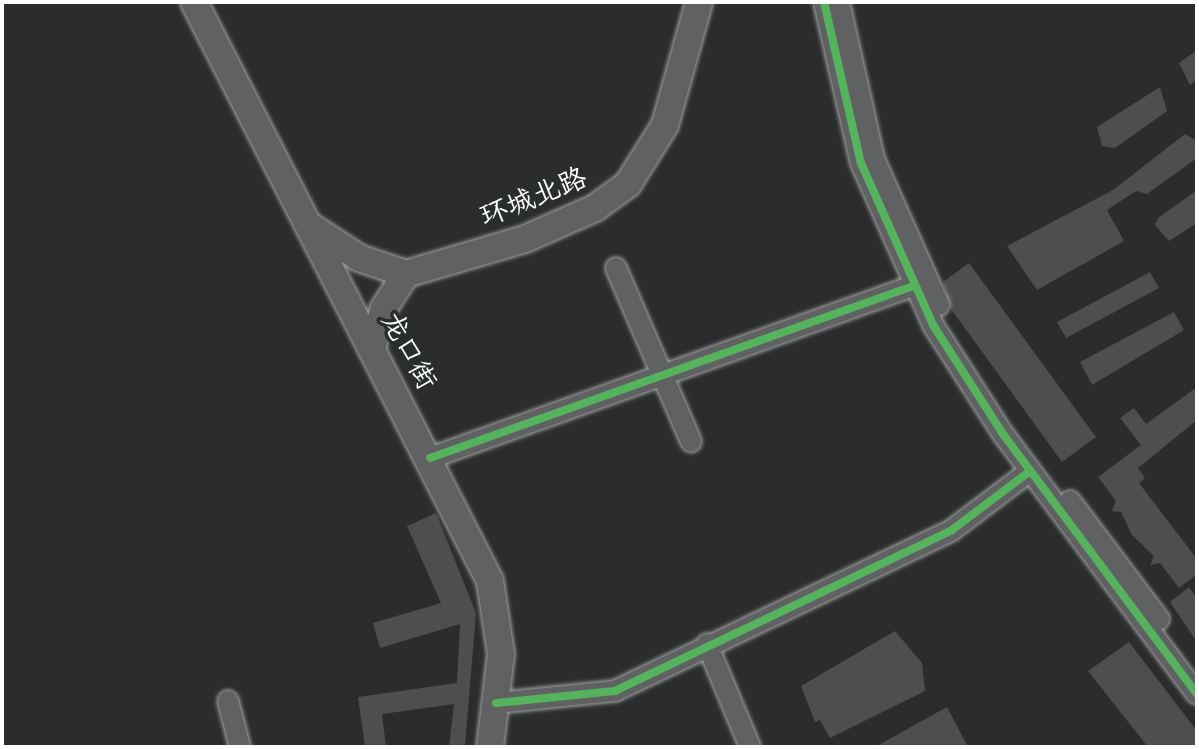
<!DOCTYPE html>
<html>
<head>
<meta charset="utf-8">
<style>
	body { margin:0 }
	#map { position:relative; width:1199px; height:749px; overflow:hidden; background:#2b2c2d; font-family:"Shantell Sans","LXGW WenKai TC",sans-serif }
	div>[style] { position:absolute }
	.building>* { inset:0; background:#4e4e51 }
	.roads { filter:drop-shadow(0 0 2px #a0a0a0) drop-shadow(0 0 2px #a0a0a0) }
	.minor>* { height:20px; margin:-10px; padding:0 10px; transform-origin:10px; border-radius:10px; background:#606162 }
	.major>* { height:26px; margin:-13px; padding:0 13px; transform-origin:13px; border-radius:13px; background:#606162 }
	.cycleway>* { height:8px; margin:-4px; padding:0 4px; transform-origin:4px; border-radius:4px; background:#56b35d }
	span { translate:-50% -50%; white-space:nowrap; text-align:center; line-height:1.15; -webkit-text-stroke:7px #2a2d2e; paint-order:stroke }
	.street-label { font-size:28px; color:#fff }
	.frame { position:absolute; inset:0; border:4px solid #fff; pointer-events:none }
</style>
</head>
<body>
<div id="map">
	<div class="building">
		<i style="clip-path:polygon(1197px 50px,1197px 80px,1190px 85px,1179px 63px)"></i>
		<i style="clip-path:polygon(1160px 87px,1167px 111px,1115px 148px,1102px 146px,1097px 127px)"></i>
		<i style="clip-path:polygon(1185px 134px,1197px 141px,1197px 158px,1147px 194px,1136px 191px,1107px 210px,1124px 241px,1037px 290px,1007px 246px,1113px 190px)"></i>
		<i style="clip-path:polygon(1197px 190px,1197px 223px,1169px 241px,1155px 225px,1158px 218px)"></i>
		<i style="clip-path:polygon(969px 263px,1096px 437px,1062px 462px,951px 309px,943px 282px)"></i>
		<i style="clip-path:polygon(1150px 272px,1159px 288px,1066px 338px,1057px 322px)"></i>
		<i style="clip-path:polygon(1174px 312px,1184px 330px,1092px 385px,1080px 362px)"></i>
		<i style="clip-path:polygon(1197px 387px,1197px 420px,1138px 468px,1145px 478px,1139px 483px,1197px 559px,1197px 574px,1179px 588px,1160px 563px,1150px 565px,1154px 556px,1132px 535px,1121px 512px,1112px 511px,1116px 501px,1098px 477px,1141px 445px,1120px 418px,1134px 408px,1146px 424px)"></i>
		<i style="clip-path:polygon(436px 513px,476px 613px,465px 747px,449px 747px,454px 704px,382px 714px,386px 747px,365px 747px,358px 697px,457px 683px,460px 624px,380px 648px,373px 623px,441px 603px,407px 526px)"></i>
		<i style="clip-path:polygon(1189px 587px,1197px 598px,1197px 642px,1170px 602px)"></i>
		<i style="clip-path:polygon(895px 631px,922px 663px,925px 691px,830px 738px,820px 720px,815px 722px,801px 686px)"></i>
		<i style="clip-path:polygon(1129px 642px,1197px 731px,1197px 747px,1148px 747px,1088px 671px)"></i>
		<i style="clip-path:polygon(947px 707px,968px 747px,875px 747px)"></i>
	</div>
	<div class="roads">
		<div class="minor">
			<i style="left:824px;top:2px;width:165px;rotate:77.1deg"></i>
			<i style="left:861px;top:163px;width:177px;rotate:66deg"></i>
			<i style="left:933px;top:325px;width:130px;rotate:57.3deg"></i>
			<i style="left:1003px;top:434px;width:324px;rotate:53.3deg"></i>
			<i style="left:839px;top:2px;width:161px;rotate:77.4deg"></i>
			<i style="left:874px;top:159px;width:160px;rotate:66deg"></i>
			<i style="left:616px;top:268px;width:189px;rotate:66.6deg"></i>
			<i style="left:430px;top:458px;width:513px;rotate:-19.6deg"></i>
			<i style="left:1070px;top:501px;width:148px;rotate:53deg"></i>
			<i style="left:707px;top:644px;width:112px;rotate:67.3deg"></i>
			<i style="left:228px;top:701px;width:48px;rotate:75.4deg"></i>
			<i style="left:496px;top:703px;width:120px;rotate:-5.8deg"></i>
			<i style="left:615px;top:691px;width:373px;rotate:-25.5deg"></i>
			<i style="left:952px;top:530px;width:98px;rotate:-37.1deg"></i>
		</div>
		<div class="major">
			<i style="left:194px;top:2px;width:650px;rotate:62.92deg"></i>
			<i style="left:490px;top:581px;width:74px;rotate:81.4deg"></i>
			<i style="left:501px;top:654px;width:94px;rotate:96.7deg"></i>
			<i style="left:310px;top:226px;width:59px;rotate:33.1deg"></i>
			<i style="left:359px;top:258px;width:50px;rotate:18.8deg"></i>
			<i style="left:406px;top:274px;width:124px;rotate:-16.4deg"></i>
			<i style="left:525px;top:239px;width:77px;rotate:-23.9deg"></i>
			<i style="left:595px;top:208px;width:41px;rotate:-36deg"></i>
			<i style="left:628px;top:184px;width:70px;rotate:-57.9deg"></i>
			<i style="left:665px;top:125px;width:128px;rotate:-74.5deg"></i>
			<i style="left:372px;top:348px;width:42px;rotate:-73.3deg"></i>
			<i style="left:384px;top:308px;width:40px;rotate:-57.1deg"></i>
		</div>
	</div>
	<div class="cycleway">
		<i style="left:824px;top:2px;width:165px;rotate:77.1deg"></i>
		<i style="left:861px;top:163px;width:177px;rotate:66deg"></i>
		<i style="left:933px;top:325px;width:130px;rotate:57.3deg"></i>
		<i style="left:1003px;top:434px;width:324px;rotate:53.3deg"></i>
		<i style="left:430px;top:458px;width:513px;rotate:-19.6deg"></i>
		<i style="left:496px;top:703px;width:120px;rotate:-5.8deg"></i>
		<i style="left:615px;top:691px;width:373px;rotate:-25.5deg"></i>
		<i style="left:952px;top:530px;width:98px;rotate:-37.1deg"></i>
	</div>
	<div class="street-label">
		<span style="left:533px;top:196px;rotate:-22deg">环城北路</span>
		<span style="left:410px;top:350px;rotate:61deg">龙口街</span>
	</div>
	<div class="frame"></div>
</div>
</body>
</html>
